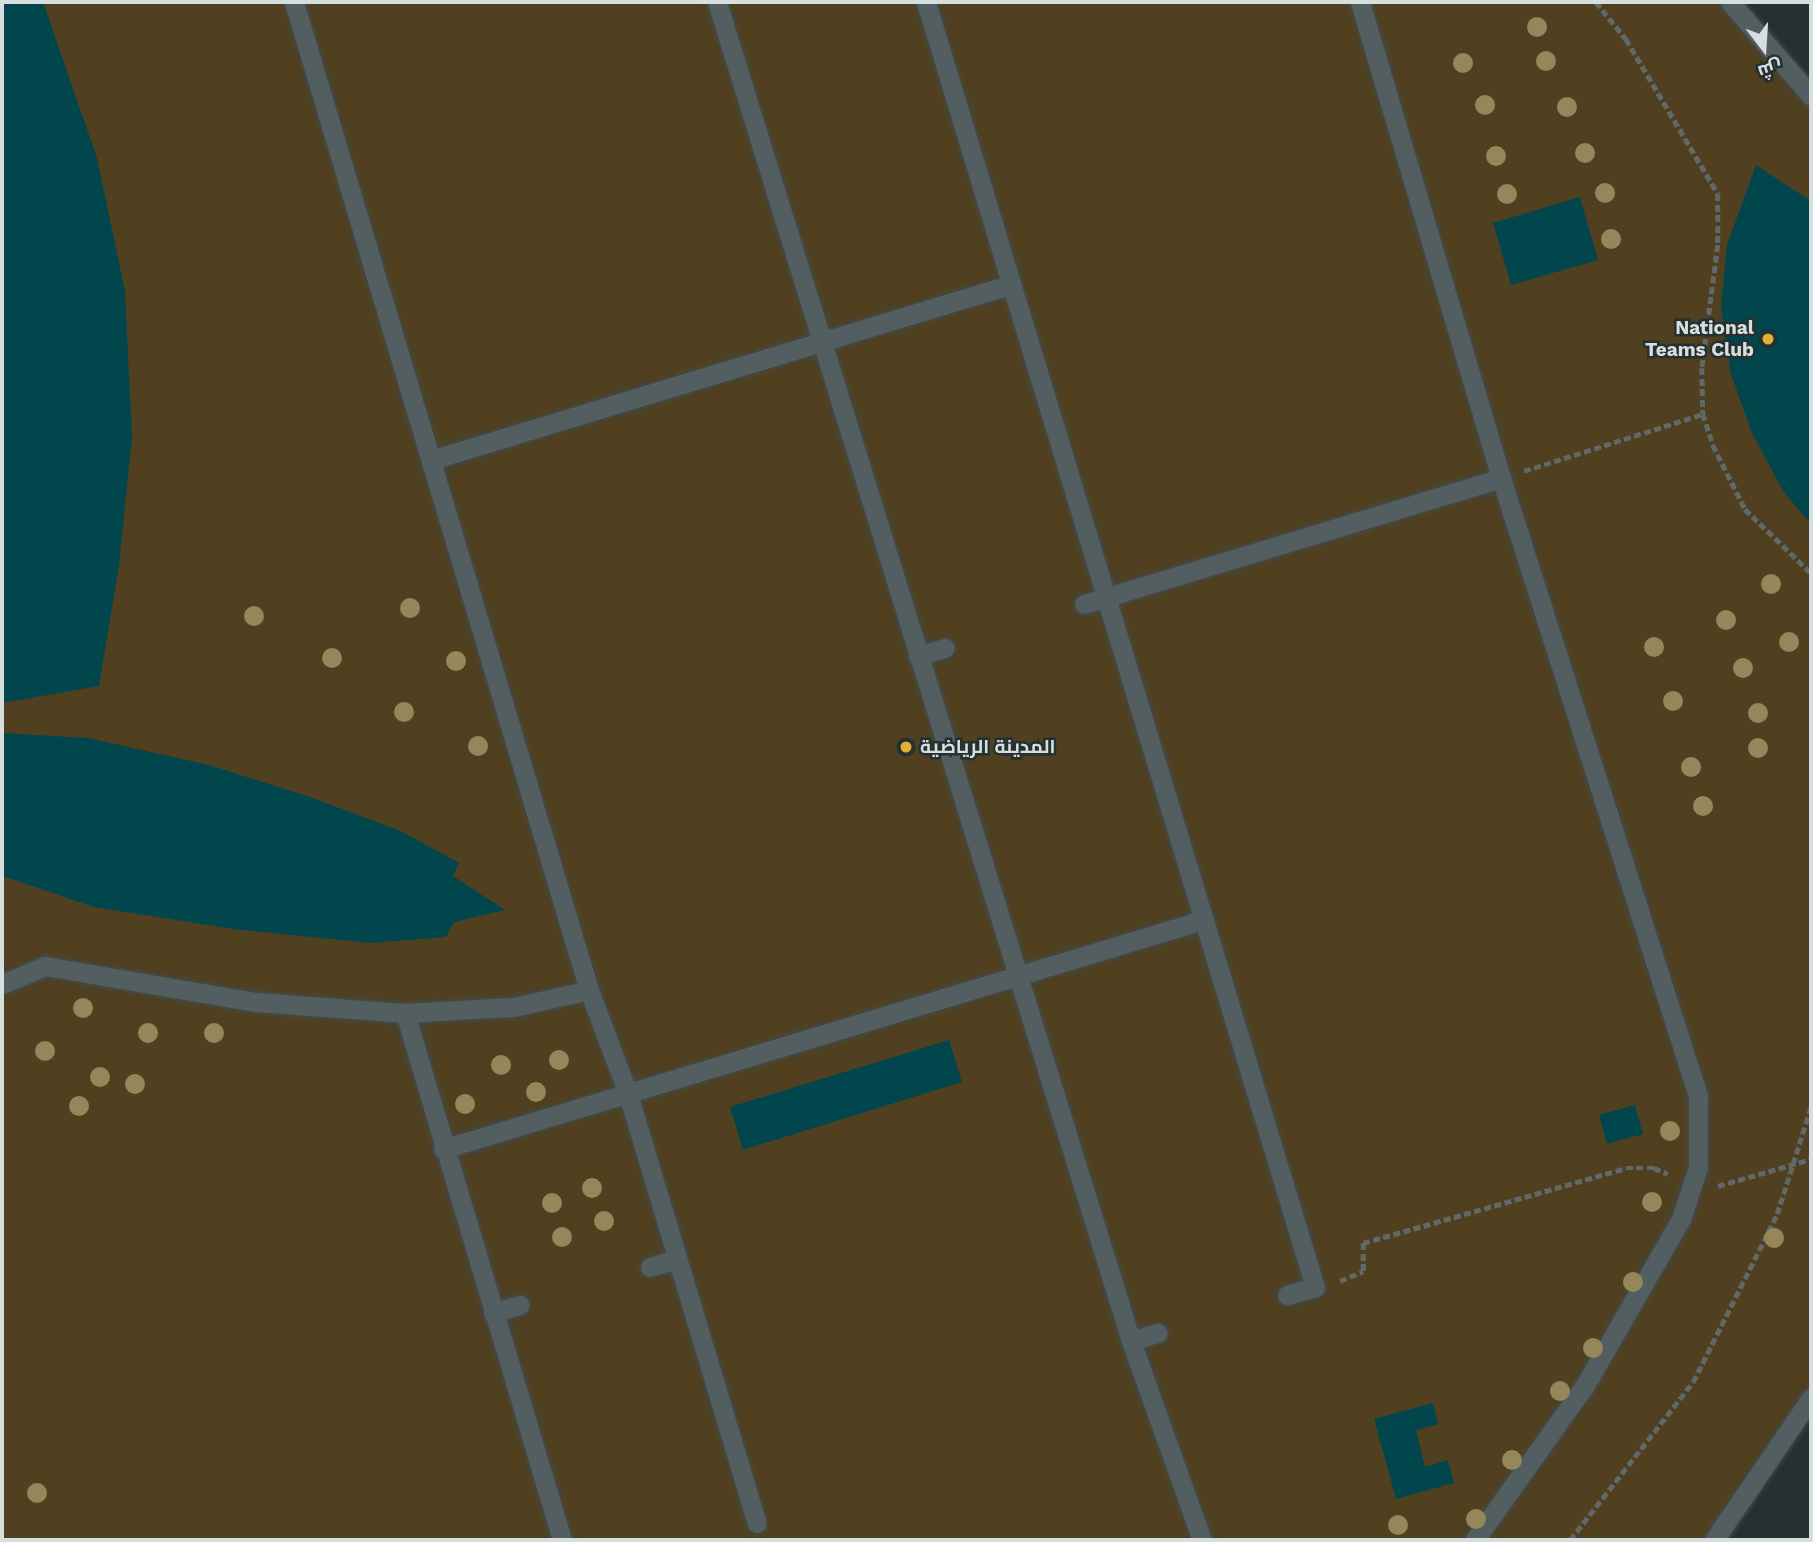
<!DOCTYPE html>
<html>
<head>
<meta charset="utf-8">
<style>
	body { margin:0 }
	#map { position:relative; width:1813px; height:1542px; overflow:hidden; background:#253031; font-family:"Work Sans",Cairo,sans-serif }
	div>[style] { position:absolute }
	.green>* { inset:0; background:#504020 }
	.building>* { inset:0; background:#02464d }
	.path>* { height:4.5px; margin-top:-2.25px; transform-origin:0; background:repeating-linear-gradient(90deg,#5f696a 0 7px,transparent 0 10.5px) }
	.roads { filter:drop-shadow(0 0 2px #424b4c) drop-shadow(0 0 2px #424b4c) }
	.lane>* { height:19px; margin:-9.5px; padding:0 9.5px; transform-origin:9.5px; border-radius:9.5px; background:#525e60 }
	.trees>* { width:20px; height:20px; margin:-10px; border-radius:50%; background:#96865b }
	.dots>* { width:19px; height:19px; translate:-50% -50%; box-sizing:border-box; border:4px solid #253031; border-radius:50% }
	span { translate:-50% -50%; white-space:nowrap; text-align:center; line-height:1.15; -webkit-text-stroke:5px #253031; paint-order:stroke }
	.poi-label { font-size:19px; color:#d7dedf; font-weight:700 }
	.right { translate:-100% -50%; text-align:right }
	.left { translate:0 -50%; text-align:left }
	.frame { position:absolute; inset:0; border:4px solid #d7dedf; pointer-events:none }
	.north { position:absolute; left:1729px; top:14px; width:70px; height:70px; -webkit-text-stroke:5px #253031; paint-order:stroke; rotate:163deg; font-size:19px; font-weight:700; line-height:28px; text-align:center; color:#d7dedf }
	.north::after { content:''; display:block; margin:auto; width:24px; height:32px; background:#d7dedf; clip-path:polygon(50% 0,100% 100%,50% 72%,0 100%) }
</style>
</head>
<body>
<div id="map">
	<div class="green">
		<i style="clip-path:polygon(2px 2px,1730px 2px,1811px 96px,1811px 1398px,1714px 1540px,2px 1540px)"></i>
	</div>
	<div class="building">
		<i style="clip-path:polygon(2px 2px,43px 2px,97px 158px,125px 291px,132px 437px,119px 566px,99px 686px,2px 703px)"></i>
		<i style="clip-path:polygon(1756px 165px,1811px 201px,1811px 524px,1783px 491px,1751px 431px,1730px 371px,1721px 307px,1727px 245px)"></i>
		<i style="clip-path:polygon(1580px 197px,1598px 260px,1511px 285px,1493px 223px)"></i>
		<i style="clip-path:polygon(2px 733px,88px 738px,209px 765px,310px 797px,401px 831px,459px 863px,453px 876px,505px 910px,454px 922px,446px 937px,371px 943px,233px 929px,94px 907px,2px 876px)"></i>
		<i style="clip-path:polygon(949px 1040px,962px 1082px,743px 1150px,730px 1107px)"></i>
		<i style="clip-path:polygon(1635px 1105px,1643px 1134px,1607px 1144px,1599px 1115px)"></i>
		<i style="clip-path:polygon(1433px 1403px,1438px 1424px,1416px 1430px,1425px 1467px,1448px 1460px,1454px 1483px,1396px 1499px,1374px 1419px)"></i>
	</div>
	<div class="path">
		<i style="left:1596px;top:2px;width:48px;rotate:51deg"></i>
		<i style="left:1626px;top:39px;width:180px;rotate:59.3deg"></i>
		<i style="left:1718px;top:194px;width:51px;rotate:90deg"></i>
		<i style="left:1718px;top:245px;width:124px;rotate:97.4deg"></i>
		<i style="left:1702px;top:368px;width:46px;rotate:88.8deg"></i>
		<i style="left:1703px;top:414px;width:33px;rotate:72deg"></i>
		<i style="left:1713px;top:445px;width:72px;rotate:63.4deg"></i>
		<i style="left:1745px;top:509px;width:92px;rotate:44.1deg"></i>
		<i style="left:1524px;top:471px;width:188px;rotate:-17.7deg"></i>
		<i style="left:1718px;top:1186px;width:97px;rotate:-16.2deg"></i>
		<i style="left:1340px;top:1281px;width:25px;rotate:-23deg"></i>
		<i style="left:1363px;top:1271px;width:28px;rotate:-90deg"></i>
		<i style="left:1363px;top:1243px;width:273px;rotate:-15.9deg"></i>
		<i style="left:1626px;top:1168px;width:28px"></i>
		<i style="left:1654px;top:1168px;width:15px;rotate:23deg"></i>
		<i style="left:1570px;top:1540px;width:200px;rotate:-52.1deg"></i>
		<i style="left:1693px;top:1382px;width:188px;rotate:-63.4deg"></i>
		<i style="left:1777px;top:1214px;width:112px;rotate:-72.4deg"></i>
	</div>
	<div class="roads">
		<div class="lane">
			<i style="left:294px;top:2px;width:1031px;rotate:73.38deg"></i>
			<i style="left:589px;top:990px;width:111px;rotate:69.4deg"></i>
			<i style="left:628px;top:1094px;width:448px;rotate:73.3deg"></i>
			<i style="left:717px;top:2px;width:1402px;rotate:72.82deg"></i>
			<i style="left:1131px;top:1341px;width:211px;rotate:70.4deg"></i>
			<i style="left:926px;top:2px;width:1343px;rotate:73.16deg"></i>
			<i style="left:1315px;top:1287px;width:29px;rotate:164deg"></i>
			<i style="left:1360px;top:2px;width:496px;rotate:73.5deg"></i>
			<i style="left:1501px;top:478px;width:649px;rotate:72.32deg"></i>
			<i style="left:1698px;top:1096px;width:71px;rotate:90deg"></i>
			<i style="left:1698px;top:1167px;width:55px;rotate:108.1deg"></i>
			<i style="left:1681px;top:1219px;width:192px;rotate:120deg"></i>
			<i style="left:1585px;top:1385px;width:190px;rotate:125.4deg"></i>
			<i style="left:1730px;top:2px;width:124px;rotate:49.2deg"></i>
			<i style="left:431px;top:460px;width:604px;rotate:-16.84deg"></i>
			<i style="left:1084px;top:604px;width:436px;rotate:-16.8deg"></i>
			<i style="left:918px;top:656px;width:28px;rotate:-17deg"></i>
			<i style="left:2px;top:984px;width:47px;rotate:-22.7deg"></i>
			<i style="left:45px;top:966px;width:214px;rotate:9.7deg"></i>
			<i style="left:256px;top:1002px;width:149px;rotate:4.2deg"></i>
			<i style="left:405px;top:1013px;width:109px;rotate:-3.2deg"></i>
			<i style="left:514px;top:1007px;width:77px;rotate:-12.8deg"></i>
			<i style="left:405px;top:1013px;width:550px;rotate:73.41deg"></i>
			<i style="left:443px;top:1149px;width:794px;rotate:-16.77deg"></i>
			<i style="left:650px;top:1267px;width:28px;rotate:-17deg"></i>
			<i style="left:493px;top:1313px;width:28px;rotate:-17deg"></i>
			<i style="left:1131px;top:1341px;width:28px;rotate:-17deg"></i>
			<i style="left:1714px;top:1540px;width:172px;rotate:-55.7deg"></i>
		</div>
	</div>
	<div class="trees">
		<i style="left:1537px;top:27px"></i>
		<i style="left:1546px;top:61px"></i>
		<i style="left:1463px;top:63px"></i>
		<i style="left:1485px;top:105px"></i>
		<i style="left:1567px;top:107px"></i>
		<i style="left:1585px;top:153px"></i>
		<i style="left:1496px;top:156px"></i>
		<i style="left:1605px;top:193px"></i>
		<i style="left:1507px;top:194px"></i>
		<i style="left:1611px;top:239px"></i>
		<i style="left:1771px;top:584px"></i>
		<i style="left:410px;top:608px"></i>
		<i style="left:254px;top:616px"></i>
		<i style="left:1726px;top:620px"></i>
		<i style="left:1789px;top:642px"></i>
		<i style="left:1654px;top:647px"></i>
		<i style="left:332px;top:658px"></i>
		<i style="left:456px;top:661px"></i>
		<i style="left:1743px;top:668px"></i>
		<i style="left:1673px;top:701px"></i>
		<i style="left:404px;top:712px"></i>
		<i style="left:1758px;top:713px"></i>
		<i style="left:478px;top:746px"></i>
		<i style="left:1758px;top:748px"></i>
		<i style="left:1691px;top:767px"></i>
		<i style="left:1703px;top:806px"></i>
		<i style="left:83px;top:1008px"></i>
		<i style="left:148px;top:1033px"></i>
		<i style="left:214px;top:1033px"></i>
		<i style="left:45px;top:1051px"></i>
		<i style="left:559px;top:1060px"></i>
		<i style="left:501px;top:1065px"></i>
		<i style="left:100px;top:1077px"></i>
		<i style="left:135px;top:1084px"></i>
		<i style="left:536px;top:1092px"></i>
		<i style="left:465px;top:1104px"></i>
		<i style="left:79px;top:1106px"></i>
		<i style="left:1670px;top:1131px"></i>
		<i style="left:592px;top:1188px"></i>
		<i style="left:1652px;top:1202px"></i>
		<i style="left:552px;top:1203px"></i>
		<i style="left:604px;top:1221px"></i>
		<i style="left:562px;top:1237px"></i>
		<i style="left:1774px;top:1238px"></i>
		<i style="left:1633px;top:1282px"></i>
		<i style="left:1593px;top:1348px"></i>
		<i style="left:1560px;top:1391px"></i>
		<i style="left:1512px;top:1460px"></i>
		<i style="left:37px;top:1493px"></i>
		<i style="left:1476px;top:1519px"></i>
		<i style="left:1398px;top:1525px"></i>
	</div>
	<div class="dots">
		<i style="left:1768px;top:339px;background:#e2ae34"></i>
		<i style="left:906px;top:747px;background:#e2ae34"></i>
	</div>
	<div class="poi-label">
		<span class="right" style="left:1754px;top:339px">National<br>Teams Club</span>
		<span class="left" style="left:920px;top:747px">المدينة الرياضية</span>
	</div>
	<div class="frame"></div>
	<div class="north">ش</div>
</div>
</body>
</html>
